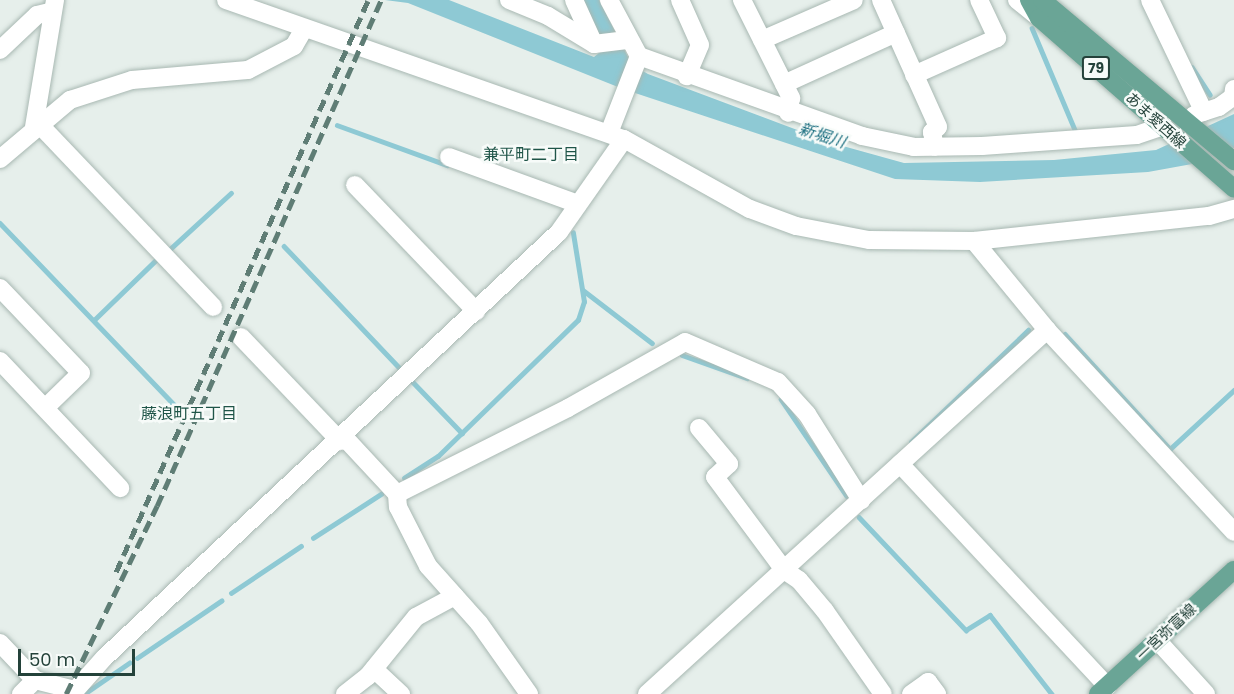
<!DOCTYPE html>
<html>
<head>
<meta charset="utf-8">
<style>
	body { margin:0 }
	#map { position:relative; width:1234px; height:694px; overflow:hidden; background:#e6efeb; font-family:Poppins,"Noto Sans JP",sans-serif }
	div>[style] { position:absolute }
	.water>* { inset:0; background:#8ec9d4 }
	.stream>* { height:4.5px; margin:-2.25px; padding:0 2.25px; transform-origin:2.25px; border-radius:2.25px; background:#8ec9d4 }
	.roads { filter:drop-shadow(0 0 2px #a8b8b2) drop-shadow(0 0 2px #a8b8b2) }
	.minor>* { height:18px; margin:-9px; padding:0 9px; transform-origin:9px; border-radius:9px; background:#fff }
	.major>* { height:18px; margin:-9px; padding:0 9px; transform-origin:9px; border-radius:9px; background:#6aa596 }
	.rail>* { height:4.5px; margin-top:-2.25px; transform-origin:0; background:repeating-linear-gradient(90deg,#5f7d75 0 12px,transparent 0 18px) }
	span { translate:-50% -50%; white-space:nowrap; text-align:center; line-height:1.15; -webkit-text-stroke:5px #f7fbf9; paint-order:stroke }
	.shield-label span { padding:2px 4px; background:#f7fbf9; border:2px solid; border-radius:4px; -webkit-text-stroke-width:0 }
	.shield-label { font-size:14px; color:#24423a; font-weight:700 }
	.street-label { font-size:15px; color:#24423a }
	.water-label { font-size:16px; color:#1c6f80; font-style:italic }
	.neighbourhood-label { font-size:16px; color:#1f5548 }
	.scale { position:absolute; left:18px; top:649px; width:117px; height:27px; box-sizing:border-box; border:3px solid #24423a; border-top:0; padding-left:8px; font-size:18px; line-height:21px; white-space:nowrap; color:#24423a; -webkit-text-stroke:4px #f7fbf9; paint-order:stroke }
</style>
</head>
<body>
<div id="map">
	<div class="water">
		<i style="clip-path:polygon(385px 0,449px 0,594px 57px,604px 49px,576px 0,599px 0,632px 65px,648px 74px,832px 143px,904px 163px,1054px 160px,1156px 150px,1234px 114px,1234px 148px,1192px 164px,1148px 172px,980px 182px,895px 179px,623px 89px,408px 3px)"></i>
	</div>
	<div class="stream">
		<i style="left:1032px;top:28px;width:113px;rotate:67.1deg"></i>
		<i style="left:1192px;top:67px;width:33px;rotate:57deg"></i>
		<i style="left:337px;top:125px;width:117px;rotate:20deg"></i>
		<i style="left:0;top:223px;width:265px;rotate:46.2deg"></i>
		<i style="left:284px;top:246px;width:167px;rotate:46.5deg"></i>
		<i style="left:169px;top:250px;width:84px;rotate:-42.6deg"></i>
		<i style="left:583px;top:290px;width:87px;rotate:37.5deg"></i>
		<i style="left:94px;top:320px;width:89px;rotate:-44.1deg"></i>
		<i style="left:1065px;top:334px;width:156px;rotate:47.6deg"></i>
		<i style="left:1170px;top:449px;width:87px;rotate:-42.7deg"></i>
		<i style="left:682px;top:355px;width:69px;rotate:19.5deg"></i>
		<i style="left:413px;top:382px;width:71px;rotate:46.1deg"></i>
		<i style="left:781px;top:399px;width:117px;rotate:55.8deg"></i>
		<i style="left:911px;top:442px;width:162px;rotate:-43.7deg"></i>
		<i style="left:404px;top:478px;width:40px;rotate:-32.9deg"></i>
		<i style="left:438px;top:456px;width:195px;rotate:-44.2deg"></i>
		<i style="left:578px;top:320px;width:19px;rotate:-72deg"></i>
		<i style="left:584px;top:302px;width:70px;rotate:-99.1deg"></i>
		<i style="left:859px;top:517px;width:156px;rotate:46.6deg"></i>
		<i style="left:966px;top:630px;width:28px;rotate:-32deg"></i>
		<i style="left:990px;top:615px;width:100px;rotate:51.9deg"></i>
		<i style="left:313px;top:538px;width:81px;rotate:-32.9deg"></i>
		<i style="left:231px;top:593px;width:84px;rotate:-33.9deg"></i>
		<i style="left:137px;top:658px;width:102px;rotate:-34.2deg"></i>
		<i style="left:84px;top:694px;width:55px;rotate:-34.6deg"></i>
	</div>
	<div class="roads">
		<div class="minor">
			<i style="left:226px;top:0;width:422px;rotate:19.3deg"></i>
			<i style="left:624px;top:139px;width:144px;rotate:29.1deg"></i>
			<i style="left:750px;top:209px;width:49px;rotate:20.3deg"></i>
			<i style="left:796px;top:226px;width:74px;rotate:10.9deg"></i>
			<i style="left:869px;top:240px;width:105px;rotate:0.5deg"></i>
			<i style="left:974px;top:241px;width:236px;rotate:-6.1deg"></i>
			<i style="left:1209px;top:216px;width:26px;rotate:-16deg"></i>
			<i style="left:509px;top:0;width:42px;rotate:22.3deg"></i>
			<i style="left:548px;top:16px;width:54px;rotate:31.3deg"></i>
			<i style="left:594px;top:44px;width:33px;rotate:-7deg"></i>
			<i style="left:574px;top:0;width:48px;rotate:65.6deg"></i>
			<i style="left:609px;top:0;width:64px;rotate:61.8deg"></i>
			<i style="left:639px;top:56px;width:237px;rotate:19.7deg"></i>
			<i style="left:862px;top:136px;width:53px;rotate:11.9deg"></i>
			<i style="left:914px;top:147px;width:68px;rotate:-0.8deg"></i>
			<i style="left:982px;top:146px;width:155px;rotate:-4.1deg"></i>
			<i style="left:1137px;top:135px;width:28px;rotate:-19deg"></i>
			<i style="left:680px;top:0;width:49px;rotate:66deg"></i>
			<i style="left:700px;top:45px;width:34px;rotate:113deg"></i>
			<i style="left:742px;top:0;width:110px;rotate:63.4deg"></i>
			<i style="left:791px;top:98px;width:15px;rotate:101deg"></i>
			<i style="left:881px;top:0;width:139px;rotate:65.8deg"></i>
			<i style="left:938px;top:127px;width:8px;rotate:140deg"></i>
			<i style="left:932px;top:132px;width:15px;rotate:79deg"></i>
			<i style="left:1017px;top:0;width:28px;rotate:39deg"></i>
			<i style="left:1150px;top:0;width:124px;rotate:64.3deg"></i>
			<i style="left:762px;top:40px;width:100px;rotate:-23.5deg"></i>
			<i style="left:0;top:50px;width:51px;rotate:-43.4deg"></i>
			<i style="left:37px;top:15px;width:16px;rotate:-14deg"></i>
			<i style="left:914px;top:75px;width:91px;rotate:-24deg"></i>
			<i style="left:997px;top:38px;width:42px;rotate:-115.3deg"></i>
			<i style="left:784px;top:84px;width:123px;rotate:-24.5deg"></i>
			<i style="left:1194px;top:115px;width:26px;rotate:-18deg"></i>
			<i style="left:1219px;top:107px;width:17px;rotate:-36deg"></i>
			<i style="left:1233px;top:97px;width:8px;rotate:-83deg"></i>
			<i style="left:38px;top:123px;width:254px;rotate:46.4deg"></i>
			<i style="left:34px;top:127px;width:129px;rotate:-80.6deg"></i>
			<i style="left:609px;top:133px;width:83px;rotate:-68.7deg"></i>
			<i style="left:449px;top:157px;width:137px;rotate:20deg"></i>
			<i style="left:0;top:159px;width:92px;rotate:-40.1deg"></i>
			<i style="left:70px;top:100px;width:65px;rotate:-17.9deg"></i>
			<i style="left:132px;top:80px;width:116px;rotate:-4.9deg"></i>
			<i style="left:248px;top:70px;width:52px;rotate:-27.6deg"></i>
			<i style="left:294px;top:46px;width:20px;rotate:-60deg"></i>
			<i style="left:355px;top:185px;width:175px;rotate:46.2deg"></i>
			<i style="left:974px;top:241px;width:115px;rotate:50.6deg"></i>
			<i style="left:1047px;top:330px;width:275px;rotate:47.2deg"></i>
			<i style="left:0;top:288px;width:117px;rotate:46.4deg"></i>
			<i style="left:81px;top:373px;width:50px;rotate:135.8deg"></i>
			<i style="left:241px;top:337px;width:144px;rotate:46.4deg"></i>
			<i style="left:0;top:361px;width:175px;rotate:46.6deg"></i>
			<i style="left:699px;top:428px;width:47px;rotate:50.2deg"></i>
			<i style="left:729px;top:464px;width:19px;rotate:137deg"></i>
			<i style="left:715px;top:477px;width:116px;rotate:53.4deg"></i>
			<i style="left:784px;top:570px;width:18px;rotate:34deg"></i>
			<i style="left:799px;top:580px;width:40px;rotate:50deg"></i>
			<i style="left:825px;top:611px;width:101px;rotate:55.1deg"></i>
			<i style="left:344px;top:437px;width:78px;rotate:47.1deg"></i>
			<i style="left:397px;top:494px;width:13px;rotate:86deg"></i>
			<i style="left:398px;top:507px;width:66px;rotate:63deg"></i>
			<i style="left:428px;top:566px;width:76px;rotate:48.2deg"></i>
			<i style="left:479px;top:623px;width:87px;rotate:54.8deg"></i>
			<i style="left:900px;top:464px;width:304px;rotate:47deg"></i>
			<i style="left:397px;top:494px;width:191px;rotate:-26.7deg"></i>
			<i style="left:568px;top:408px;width:134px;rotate:-29.4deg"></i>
			<i style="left:685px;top:342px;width:101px;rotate:23.3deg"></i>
			<i style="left:778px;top:382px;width:43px;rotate:47.8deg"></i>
			<i style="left:807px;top:414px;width:102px;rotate:57.9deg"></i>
			<i style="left:1157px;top:640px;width:73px;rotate:47.8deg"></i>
			<i style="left:0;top:643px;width:51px;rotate:46.6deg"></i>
			<i style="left:35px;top:680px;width:41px;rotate:14deg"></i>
			<i style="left:374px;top:669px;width:37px;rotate:43deg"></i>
			<i style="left:21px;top:694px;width:20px;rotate:-45deg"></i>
			<i style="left:72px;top:694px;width:48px;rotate:-48.4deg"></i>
			<i style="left:104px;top:658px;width:623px;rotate:-43.11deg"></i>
			<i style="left:559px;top:232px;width:113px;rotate:-55deg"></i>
			<i style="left:345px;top:694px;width:29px;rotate:-38deg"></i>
			<i style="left:368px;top:676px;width:76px;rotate:-50.9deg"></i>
			<i style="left:416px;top:617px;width:44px;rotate:-28.3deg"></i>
			<i style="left:647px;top:694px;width:541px;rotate:-42.3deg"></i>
			<i style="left:911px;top:694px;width:21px;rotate:-35deg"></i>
			<i style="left:928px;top:682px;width:15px;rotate:53deg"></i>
		</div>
		<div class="major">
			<i style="left:1029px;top:0;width:21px;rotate:61deg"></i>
			<i style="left:1039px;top:18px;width:259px;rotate:41.2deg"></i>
			<i style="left:1042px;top:0;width:251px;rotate:40deg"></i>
			<i style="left:1098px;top:694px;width:184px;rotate:-42.4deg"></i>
		</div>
	</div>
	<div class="rail">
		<i style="left:116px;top:572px;width:625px;rotate:-66.22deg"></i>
		<i style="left:66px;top:694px;width:209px;rotate:-64.2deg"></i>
		<i style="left:157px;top:506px;width:553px;rotate:-66.12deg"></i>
	</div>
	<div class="shield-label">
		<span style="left:1096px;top:68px">79</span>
	</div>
	<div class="street-label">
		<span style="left:1156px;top:120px;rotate:42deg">あま愛西線</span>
		<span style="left:1166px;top:632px;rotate:-43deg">一宮弥富線</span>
	</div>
	<div class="water-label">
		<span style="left:822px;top:136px;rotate:18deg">新堀川</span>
	</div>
	<div class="neighbourhood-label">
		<span style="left:531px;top:155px">兼平町二丁目</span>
		<span style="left:189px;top:414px">藤浪町五丁目</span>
	</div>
	<div class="scale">50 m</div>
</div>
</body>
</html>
